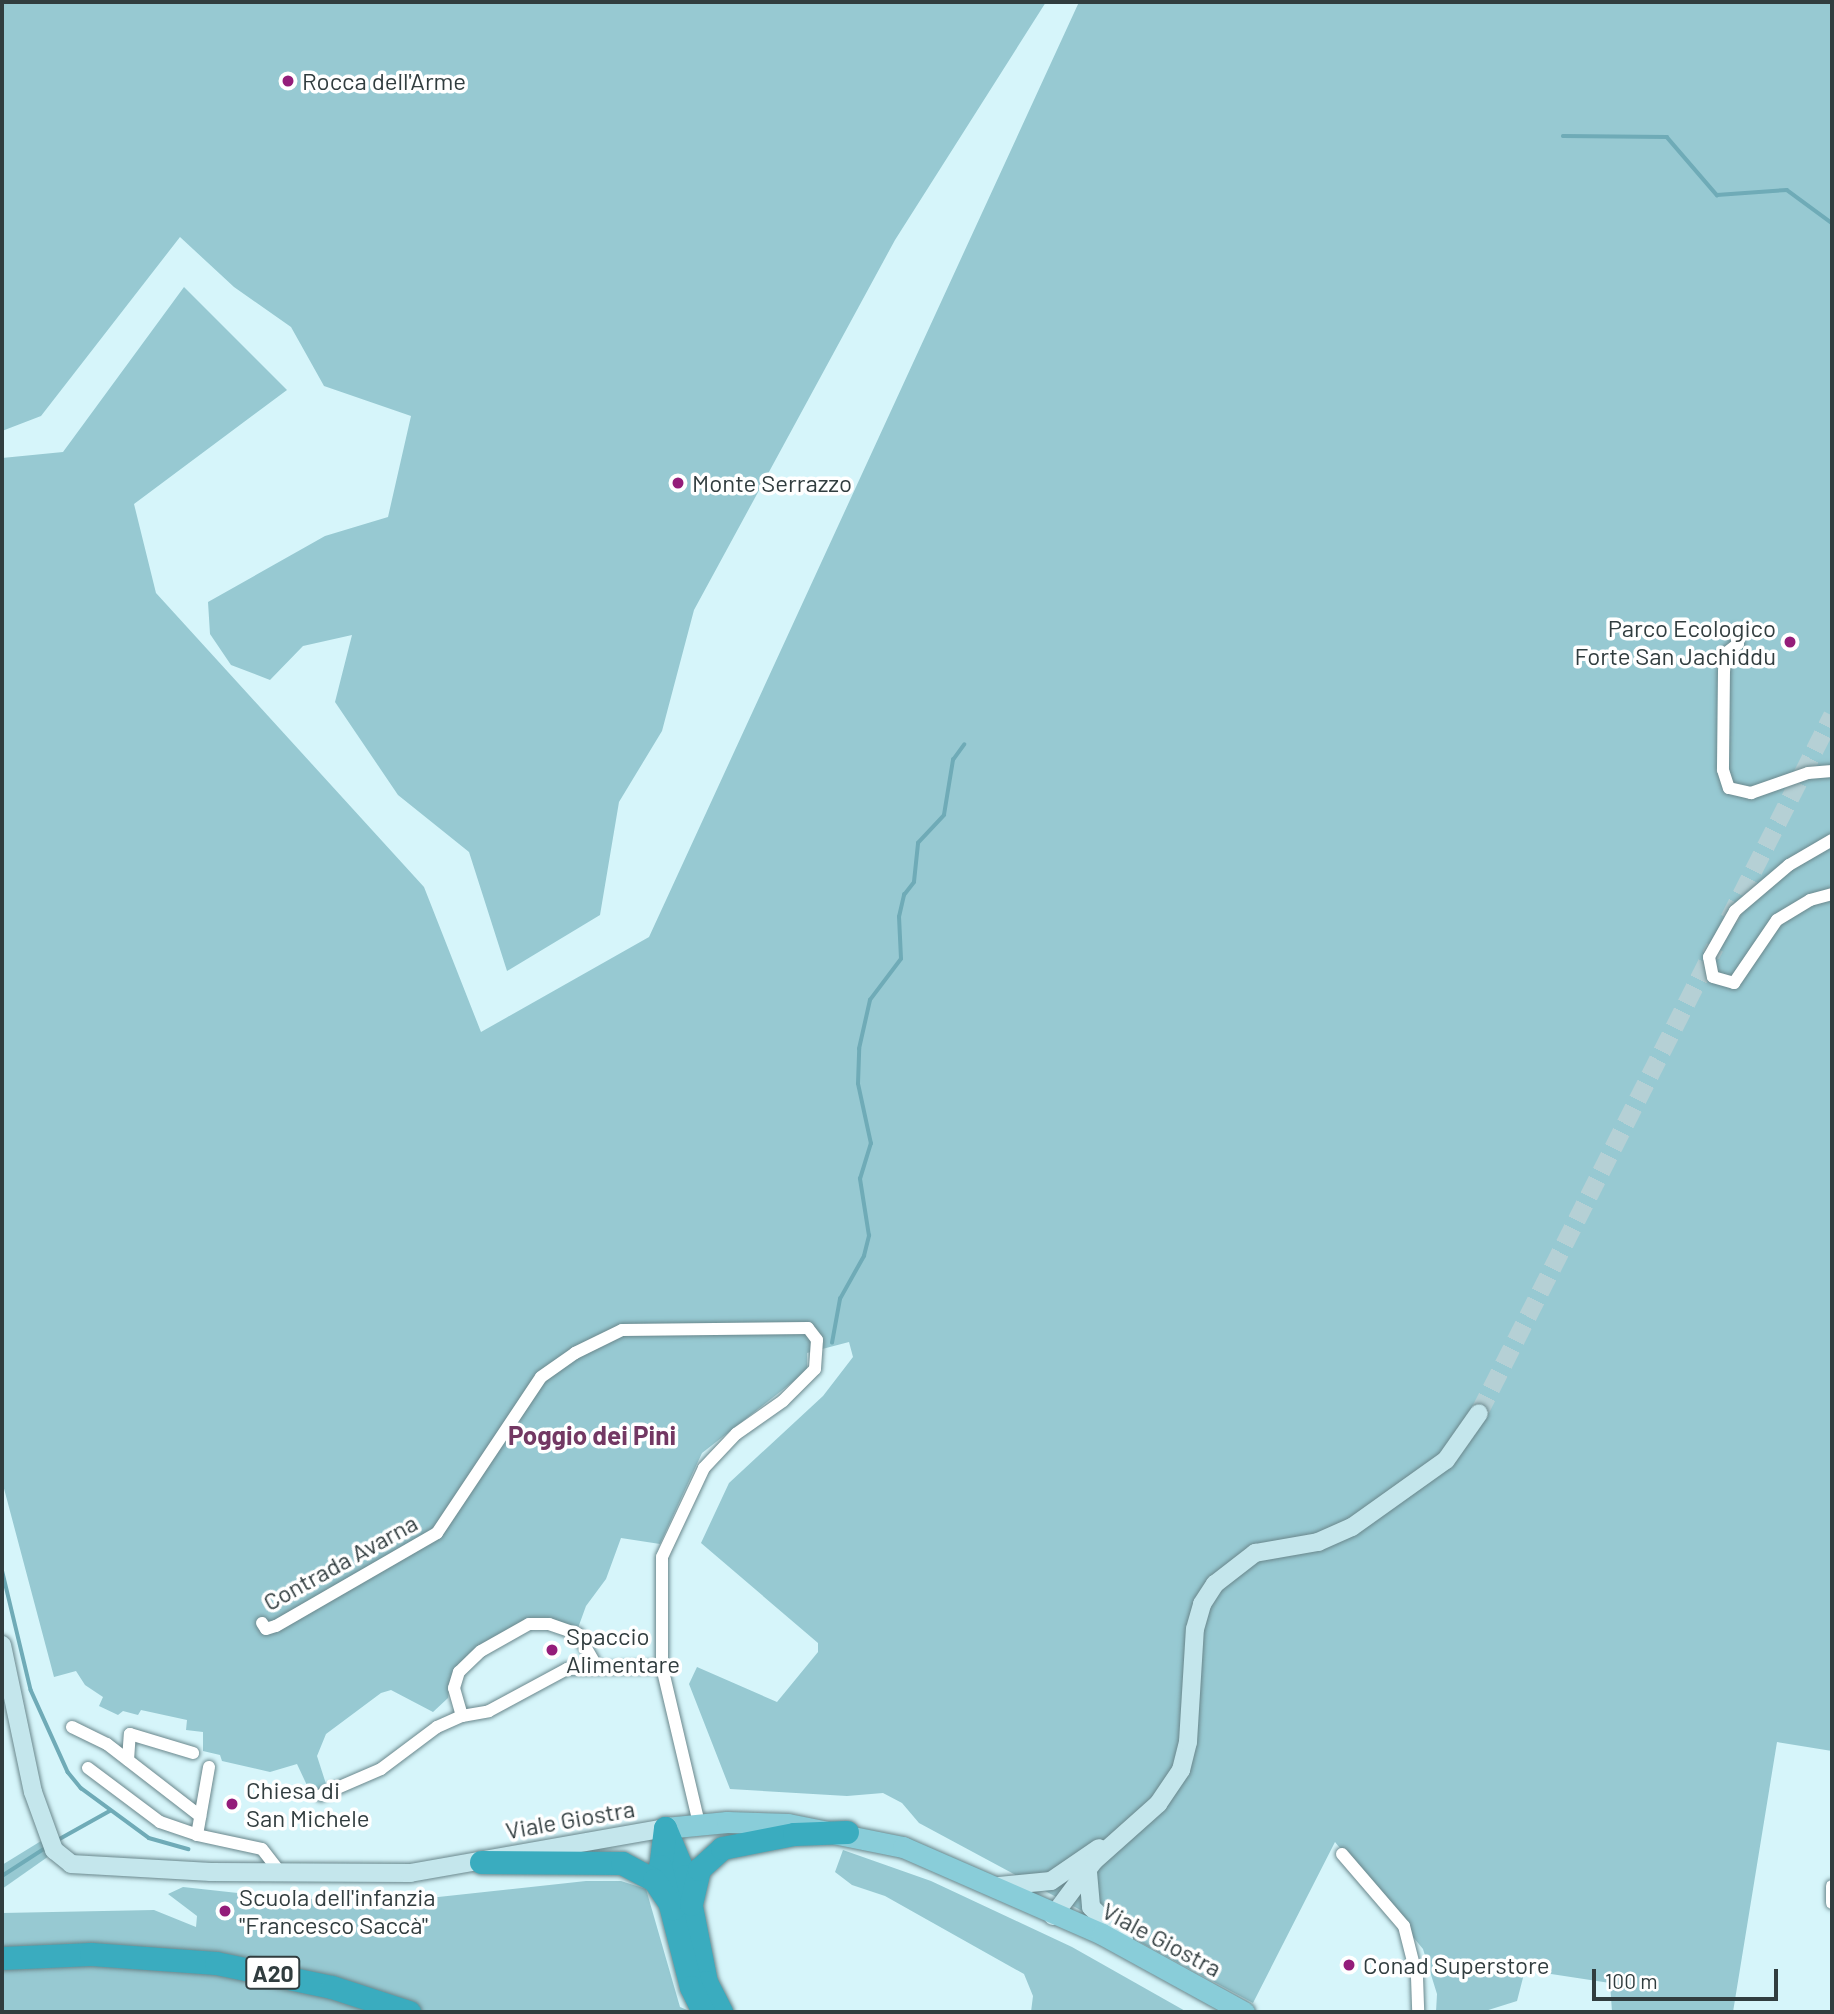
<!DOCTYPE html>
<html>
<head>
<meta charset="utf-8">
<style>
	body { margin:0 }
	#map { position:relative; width:1834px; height:2014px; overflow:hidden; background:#d6f5fa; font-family:Barlow,sans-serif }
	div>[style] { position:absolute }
	.green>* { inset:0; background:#97c9d2 }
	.stream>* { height:3.5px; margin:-1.75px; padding:0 1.75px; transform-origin:1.75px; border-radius:1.75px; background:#6fabb7 }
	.secondary-tunnel>* { height:18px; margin-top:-9px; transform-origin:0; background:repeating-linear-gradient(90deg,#b5d0d5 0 18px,transparent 0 27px) }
	.roads { filter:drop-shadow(0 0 2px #6a878c) drop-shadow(0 0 2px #6a878c) }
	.street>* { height:12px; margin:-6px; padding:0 6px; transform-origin:6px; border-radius:6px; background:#fff }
	.secondary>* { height:18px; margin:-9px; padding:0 9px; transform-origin:9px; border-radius:9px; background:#c4e6ec }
	.primary>* { height:21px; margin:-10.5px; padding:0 10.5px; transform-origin:10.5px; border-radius:10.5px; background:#89cdd9 }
	.highway>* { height:23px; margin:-11.5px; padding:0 11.5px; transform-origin:11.5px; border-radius:11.5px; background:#3aacbf }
	.dots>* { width:19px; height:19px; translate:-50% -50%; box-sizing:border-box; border:4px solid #fff; border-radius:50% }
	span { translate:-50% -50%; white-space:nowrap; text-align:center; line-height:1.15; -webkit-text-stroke:7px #fff; paint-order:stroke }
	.shield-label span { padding:2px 5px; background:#fff; border:2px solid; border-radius:5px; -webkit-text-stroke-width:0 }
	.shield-label { font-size:23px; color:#313d3f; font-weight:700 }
	.poi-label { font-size:24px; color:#313d3f }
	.left { translate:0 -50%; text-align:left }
	.right { translate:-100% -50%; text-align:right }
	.street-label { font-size:24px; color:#313d3f }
	.neighbourhood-label { font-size:26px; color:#733863; font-weight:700 }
	.frame { position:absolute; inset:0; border:4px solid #313d3f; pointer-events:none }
	.scale { position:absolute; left:1592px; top:1969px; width:186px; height:32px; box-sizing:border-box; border:4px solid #313d3f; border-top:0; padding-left:9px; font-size:21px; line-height:24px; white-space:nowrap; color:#313d3f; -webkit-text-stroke:5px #fff; paint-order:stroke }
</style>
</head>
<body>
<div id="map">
	<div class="green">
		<i style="clip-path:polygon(2px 2px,1046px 2px,895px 240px,694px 610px,662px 731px,619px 802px,600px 915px,507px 971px,469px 852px,398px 795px,335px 702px,352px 635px,303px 646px,270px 680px,231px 665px,210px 634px,208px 602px,325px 536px,388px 517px,411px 416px,324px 386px,291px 327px,234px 287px,180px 237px,41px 416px,2px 431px)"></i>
		<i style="clip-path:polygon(1079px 2px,1832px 2px,1832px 1751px,1777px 1742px,1733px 2012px,1612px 2012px,1610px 1983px,1525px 1970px,1517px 2001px,1482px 2012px,1436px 2012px,1437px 1994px,1423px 1949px,1335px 1842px,1253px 2003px,919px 1823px,902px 1803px,883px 1793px,847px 1796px,730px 1789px,689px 1684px,697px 1667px,777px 1702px,818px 1652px,818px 1643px,701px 1543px,729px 1483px,823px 1396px,853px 1357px,849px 1342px,807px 1353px,807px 1369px,794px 1381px,702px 1453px,660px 1544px,621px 1538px,606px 1579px,586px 1606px,578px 1628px,535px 1619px,451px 1678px,448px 1698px,433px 1712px,391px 1690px,381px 1693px,326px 1734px,317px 1756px,327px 1787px,312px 1796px,297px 1764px,270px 1772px,222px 1761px,220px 1755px,203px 1751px,203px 1732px,186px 1730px,187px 1720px,141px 1710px,138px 1715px,123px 1711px,118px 1715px,99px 1706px,103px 1697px,85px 1685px,76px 1671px,54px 1677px,2px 1481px,2px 458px,63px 452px,184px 287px,287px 390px,134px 504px,156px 593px,424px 887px,481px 1032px,649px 937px)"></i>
		<i style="clip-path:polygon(41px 1841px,49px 1856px,2px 1889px,2px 1865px)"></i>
		<i style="clip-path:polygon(843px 1850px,931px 1881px,1072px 1947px,1187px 2012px,1031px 2012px,1033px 1996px,1024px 1974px,885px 1896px,852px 1885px,835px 1872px)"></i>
		<i style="clip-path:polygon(586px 1881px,621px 1881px,646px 1889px,680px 2007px,692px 2012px,2px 2012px,2px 1913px,154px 1910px,196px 1927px,197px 1916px,168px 1894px,183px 1887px,292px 1899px,429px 1898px)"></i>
	</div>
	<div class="stream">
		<i style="left:1563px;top:136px;width:104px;rotate:0.6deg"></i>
		<i style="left:1667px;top:137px;width:77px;rotate:49.2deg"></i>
		<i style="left:1717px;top:195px;width:70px;rotate:-4.1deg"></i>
		<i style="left:1787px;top:190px;width:56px;rotate:36.3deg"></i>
		<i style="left:832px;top:1343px;width:45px;rotate:-79.7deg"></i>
		<i style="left:840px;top:1299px;width:49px;rotate:-60.8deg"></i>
		<i style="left:864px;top:1256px;width:21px;rotate:-76deg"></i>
		<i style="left:869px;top:1236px;width:58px;rotate:-99deg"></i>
		<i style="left:860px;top:1179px;width:37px;rotate:-73deg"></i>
		<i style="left:871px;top:1144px;width:61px;rotate:-102.2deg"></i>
		<i style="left:858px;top:1084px;width:35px;rotate:-88deg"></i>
		<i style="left:859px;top:1049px;width:50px;rotate:-77.3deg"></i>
		<i style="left:870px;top:1000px;width:51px;rotate:-52.9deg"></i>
		<i style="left:901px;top:959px;width:42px;rotate:-92.7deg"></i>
		<i style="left:899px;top:917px;width:23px;rotate:-77deg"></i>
		<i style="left:904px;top:895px;width:16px;rotate:-52deg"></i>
		<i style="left:914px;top:882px;width:39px;rotate:-84deg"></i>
		<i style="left:918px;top:843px;width:38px;rotate:-47deg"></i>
		<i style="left:944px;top:815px;width:56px;rotate:-80.7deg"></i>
		<i style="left:953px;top:760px;width:19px;rotate:-54deg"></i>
		<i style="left:2px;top:1569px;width:124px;rotate:76.5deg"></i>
		<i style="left:31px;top:1690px;width:90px;rotate:65.7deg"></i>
		<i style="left:68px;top:1772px;width:21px;rotate:51deg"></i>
		<i style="left:81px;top:1788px;width:84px;rotate:36.3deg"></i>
		<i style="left:149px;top:1838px;width:41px;rotate:15.8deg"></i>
		<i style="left:56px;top:1841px;width:62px;rotate:-29.1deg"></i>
		<i style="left:2px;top:1876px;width:54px;rotate:-32.8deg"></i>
	</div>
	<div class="secondary-tunnel">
		<i style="left:1729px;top:919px;width:228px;rotate:-63.1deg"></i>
		<i style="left:1479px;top:1413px;width:522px;rotate:-63.14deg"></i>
	</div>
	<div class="roads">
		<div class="street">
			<i style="left:1735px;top:632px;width:12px;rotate:76deg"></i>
			<i style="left:1738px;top:644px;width:16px;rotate:142deg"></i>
			<i style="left:1725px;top:654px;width:17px;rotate:93deg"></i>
			<i style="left:1724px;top:671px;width:99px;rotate:90.6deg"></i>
			<i style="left:1723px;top:770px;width:19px;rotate:72deg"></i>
			<i style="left:1729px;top:788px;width:23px;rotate:13deg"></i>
			<i style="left:1751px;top:793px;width:60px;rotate:-19.3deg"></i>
			<i style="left:1808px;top:773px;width:24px;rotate:-5deg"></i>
			<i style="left:1832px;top:840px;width:50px;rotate:149.8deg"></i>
			<i style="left:1789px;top:865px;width:71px;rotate:139.6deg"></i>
			<i style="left:1735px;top:911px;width:53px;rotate:119.5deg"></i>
			<i style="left:1709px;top:957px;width:20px;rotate:79deg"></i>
			<i style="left:1713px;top:977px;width:22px;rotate:16deg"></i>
			<i style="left:1734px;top:983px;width:76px;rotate:-55.7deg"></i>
			<i style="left:1777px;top:920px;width:39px;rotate:-31deg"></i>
			<i style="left:1810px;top:900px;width:23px;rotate:-15deg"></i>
			<i style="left:262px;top:1623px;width:7px;rotate:56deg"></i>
			<i style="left:266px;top:1629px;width:10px;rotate:-17deg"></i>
			<i style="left:276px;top:1626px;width:186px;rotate:-30deg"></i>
			<i style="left:437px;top:1533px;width:187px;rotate:-56.3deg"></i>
			<i style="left:541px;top:1377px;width:42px;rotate:-35.2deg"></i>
			<i style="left:575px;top:1353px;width:52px;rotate:-26.1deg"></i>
			<i style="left:622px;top:1330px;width:186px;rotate:-0.6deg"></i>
			<i style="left:808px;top:1328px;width:15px;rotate:53deg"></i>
			<i style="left:817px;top:1340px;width:29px;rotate:94deg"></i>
			<i style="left:815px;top:1369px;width:45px;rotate:135deg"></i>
			<i style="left:783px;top:1401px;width:57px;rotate:144.9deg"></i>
			<i style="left:736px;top:1434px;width:47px;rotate:133.3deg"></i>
			<i style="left:704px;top:1468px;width:98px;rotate:115.3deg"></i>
			<i style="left:662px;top:1557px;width:110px;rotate:90deg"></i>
			<i style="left:662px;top:1667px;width:161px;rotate:76.7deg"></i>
			<i style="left:462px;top:1716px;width:29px;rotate:-106deg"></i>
			<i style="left:454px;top:1688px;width:17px;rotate:-73deg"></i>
			<i style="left:459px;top:1672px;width:30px;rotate:-44deg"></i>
			<i style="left:481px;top:1651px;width:55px;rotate:-29.4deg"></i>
			<i style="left:529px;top:1624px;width:20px"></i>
			<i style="left:549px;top:1624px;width:31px;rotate:19deg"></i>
			<i style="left:578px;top:1634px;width:38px;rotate:60deg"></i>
			<i style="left:72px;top:1727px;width:39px;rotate:26deg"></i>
			<i style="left:107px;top:1744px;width:118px;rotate:37.7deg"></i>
			<i style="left:128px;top:1760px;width:26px;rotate:-86deg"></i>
			<i style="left:130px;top:1734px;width:66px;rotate:16.8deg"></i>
			<i style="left:209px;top:1767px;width:69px;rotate:100deg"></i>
			<i style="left:197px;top:1835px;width:66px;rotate:12.2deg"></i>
			<i style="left:262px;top:1849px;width:29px;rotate:52deg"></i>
			<i style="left:88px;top:1768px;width:90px;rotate:36.9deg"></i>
			<i style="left:160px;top:1822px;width:39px;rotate:19deg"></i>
			<i style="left:321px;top:1795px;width:65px;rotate:-23.4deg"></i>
			<i style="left:381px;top:1769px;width:70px;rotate:-36.9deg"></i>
			<i style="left:437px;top:1727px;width:27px;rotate:-24deg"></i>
			<i style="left:462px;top:1716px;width:27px;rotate:-10deg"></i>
			<i style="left:489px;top:1711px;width:89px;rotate:-28.3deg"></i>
			<i style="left:567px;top:1669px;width:95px;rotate:-1.2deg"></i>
			<i style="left:1342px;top:1854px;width:95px;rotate:49.3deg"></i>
			<i style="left:1404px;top:1926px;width:53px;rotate:75.7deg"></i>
			<i style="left:1417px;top:1977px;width:35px;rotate:88deg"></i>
			<i style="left:1832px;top:1886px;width:17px;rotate:90deg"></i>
		</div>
		<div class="secondary">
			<i style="left:2px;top:1645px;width:150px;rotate:78.1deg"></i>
			<i style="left:33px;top:1792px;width:62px;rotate:70.1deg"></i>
			<i style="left:54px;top:1850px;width:22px;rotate:39deg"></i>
			<i style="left:71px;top:1864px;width:140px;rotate:3.3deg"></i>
			<i style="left:211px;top:1872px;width:199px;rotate:0.3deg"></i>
			<i style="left:410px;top:1873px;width:259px;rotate:-10deg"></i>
			<i style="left:1088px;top:1872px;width:35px;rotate:85deg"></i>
			<i style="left:1091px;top:1907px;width:46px;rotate:44.1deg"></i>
			<i style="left:999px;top:1886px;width:52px;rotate:-5.5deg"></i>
			<i style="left:1051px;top:1881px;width:58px;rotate:-34.5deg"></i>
			<i style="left:1053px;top:1916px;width:69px;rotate:-53.3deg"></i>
			<i style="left:1094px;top:1861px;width:86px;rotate:-41.7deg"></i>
			<i style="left:1158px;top:1804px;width:41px;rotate:-55.9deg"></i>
			<i style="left:1181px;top:1770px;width:29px;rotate:-76deg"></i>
			<i style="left:1188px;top:1742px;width:113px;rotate:-86.5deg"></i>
			<i style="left:1195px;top:1629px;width:26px;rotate:-74deg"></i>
			<i style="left:1202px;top:1604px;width:24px;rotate:-57deg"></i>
			<i style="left:1215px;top:1584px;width:51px;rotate:-37.8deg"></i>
			<i style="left:1255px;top:1553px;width:64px;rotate:-9.9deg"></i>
			<i style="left:1318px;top:1542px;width:37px;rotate:-24deg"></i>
			<i style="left:1352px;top:1527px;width:115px;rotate:-35.5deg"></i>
			<i style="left:1446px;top:1460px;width:57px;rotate:-54.9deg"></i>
		</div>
		<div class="primary">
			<i style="left:665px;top:1828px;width:62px;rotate:-5.5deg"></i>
			<i style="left:727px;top:1822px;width:61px;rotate:1.9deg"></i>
			<i style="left:788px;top:1824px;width:117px;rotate:11.3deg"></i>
			<i style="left:903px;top:1847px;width:217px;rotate:23.6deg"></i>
			<i style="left:1102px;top:1934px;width:162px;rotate:28.8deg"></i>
		</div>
		<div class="highway">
			<i style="left:665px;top:1828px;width:52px;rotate:67.4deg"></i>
			<i style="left:685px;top:1876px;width:108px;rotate:78.8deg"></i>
			<i style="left:706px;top:1982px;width:34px;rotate:63deg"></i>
			<i style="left:665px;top:1828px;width:38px;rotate:97deg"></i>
			<i style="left:660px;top:1866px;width:125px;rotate:75.6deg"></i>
			<i style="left:691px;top:1987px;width:28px;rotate:64deg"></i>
			<i style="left:481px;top:1862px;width:141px;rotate:0.4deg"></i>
			<i style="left:622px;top:1863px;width:36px;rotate:28deg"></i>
			<i style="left:654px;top:1880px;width:34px;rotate:56deg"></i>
			<i style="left:691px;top:1904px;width:36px;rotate:-77deg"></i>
			<i style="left:699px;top:1869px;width:31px;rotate:-42deg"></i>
			<i style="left:722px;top:1848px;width:73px;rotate:-11deg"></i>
			<i style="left:794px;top:1834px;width:53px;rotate:-2.2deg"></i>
			<i style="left:2px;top:1958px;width:89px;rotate:-2.6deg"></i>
			<i style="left:91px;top:1954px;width:125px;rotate:4.1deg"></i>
			<i style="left:216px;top:1963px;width:118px;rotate:11.7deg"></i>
			<i style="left:332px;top:1987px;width:81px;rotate:18deg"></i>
		</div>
	</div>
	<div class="dots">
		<i style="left:288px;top:81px;background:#941d7a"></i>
		<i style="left:678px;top:483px;background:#941d7a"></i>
		<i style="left:1790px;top:642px;background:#941d7a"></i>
		<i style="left:552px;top:1650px;background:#941d7a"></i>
		<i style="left:232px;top:1804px;background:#941d7a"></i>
		<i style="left:225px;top:1911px;background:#941d7a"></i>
		<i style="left:1349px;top:1965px;background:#941d7a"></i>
	</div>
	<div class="shield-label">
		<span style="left:273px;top:1973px">A20</span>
	</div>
	<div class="poi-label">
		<span class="left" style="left:302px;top:81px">Rocca dell'Arme</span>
		<span class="left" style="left:692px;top:483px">Monte Serrazzo</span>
		<span class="right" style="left:1776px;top:642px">Parco Ecologico<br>Forte San Jachiddu</span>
		<span class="left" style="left:566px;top:1650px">Spaccio<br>Alimentare</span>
		<span class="left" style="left:246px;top:1804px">Chiesa di<br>San Michele</span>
		<span class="left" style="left:239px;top:1911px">Scuola dell'infanzia<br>"Francesco Saccà"</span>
		<span class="left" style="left:1363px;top:1965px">Conad Superstore</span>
	</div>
	<div class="street-label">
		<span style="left:340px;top:1562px;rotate:-29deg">Contrada Avarna</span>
		<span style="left:570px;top:1819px;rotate:-10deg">Viale Giostra</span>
		<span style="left:1162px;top:1939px;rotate:28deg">Viale Giostra</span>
	</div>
	<div class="neighbourhood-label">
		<span style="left:592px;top:1435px">Poggio dei Pini</span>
	</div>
	<div class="frame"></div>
	<div class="scale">100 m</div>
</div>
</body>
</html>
